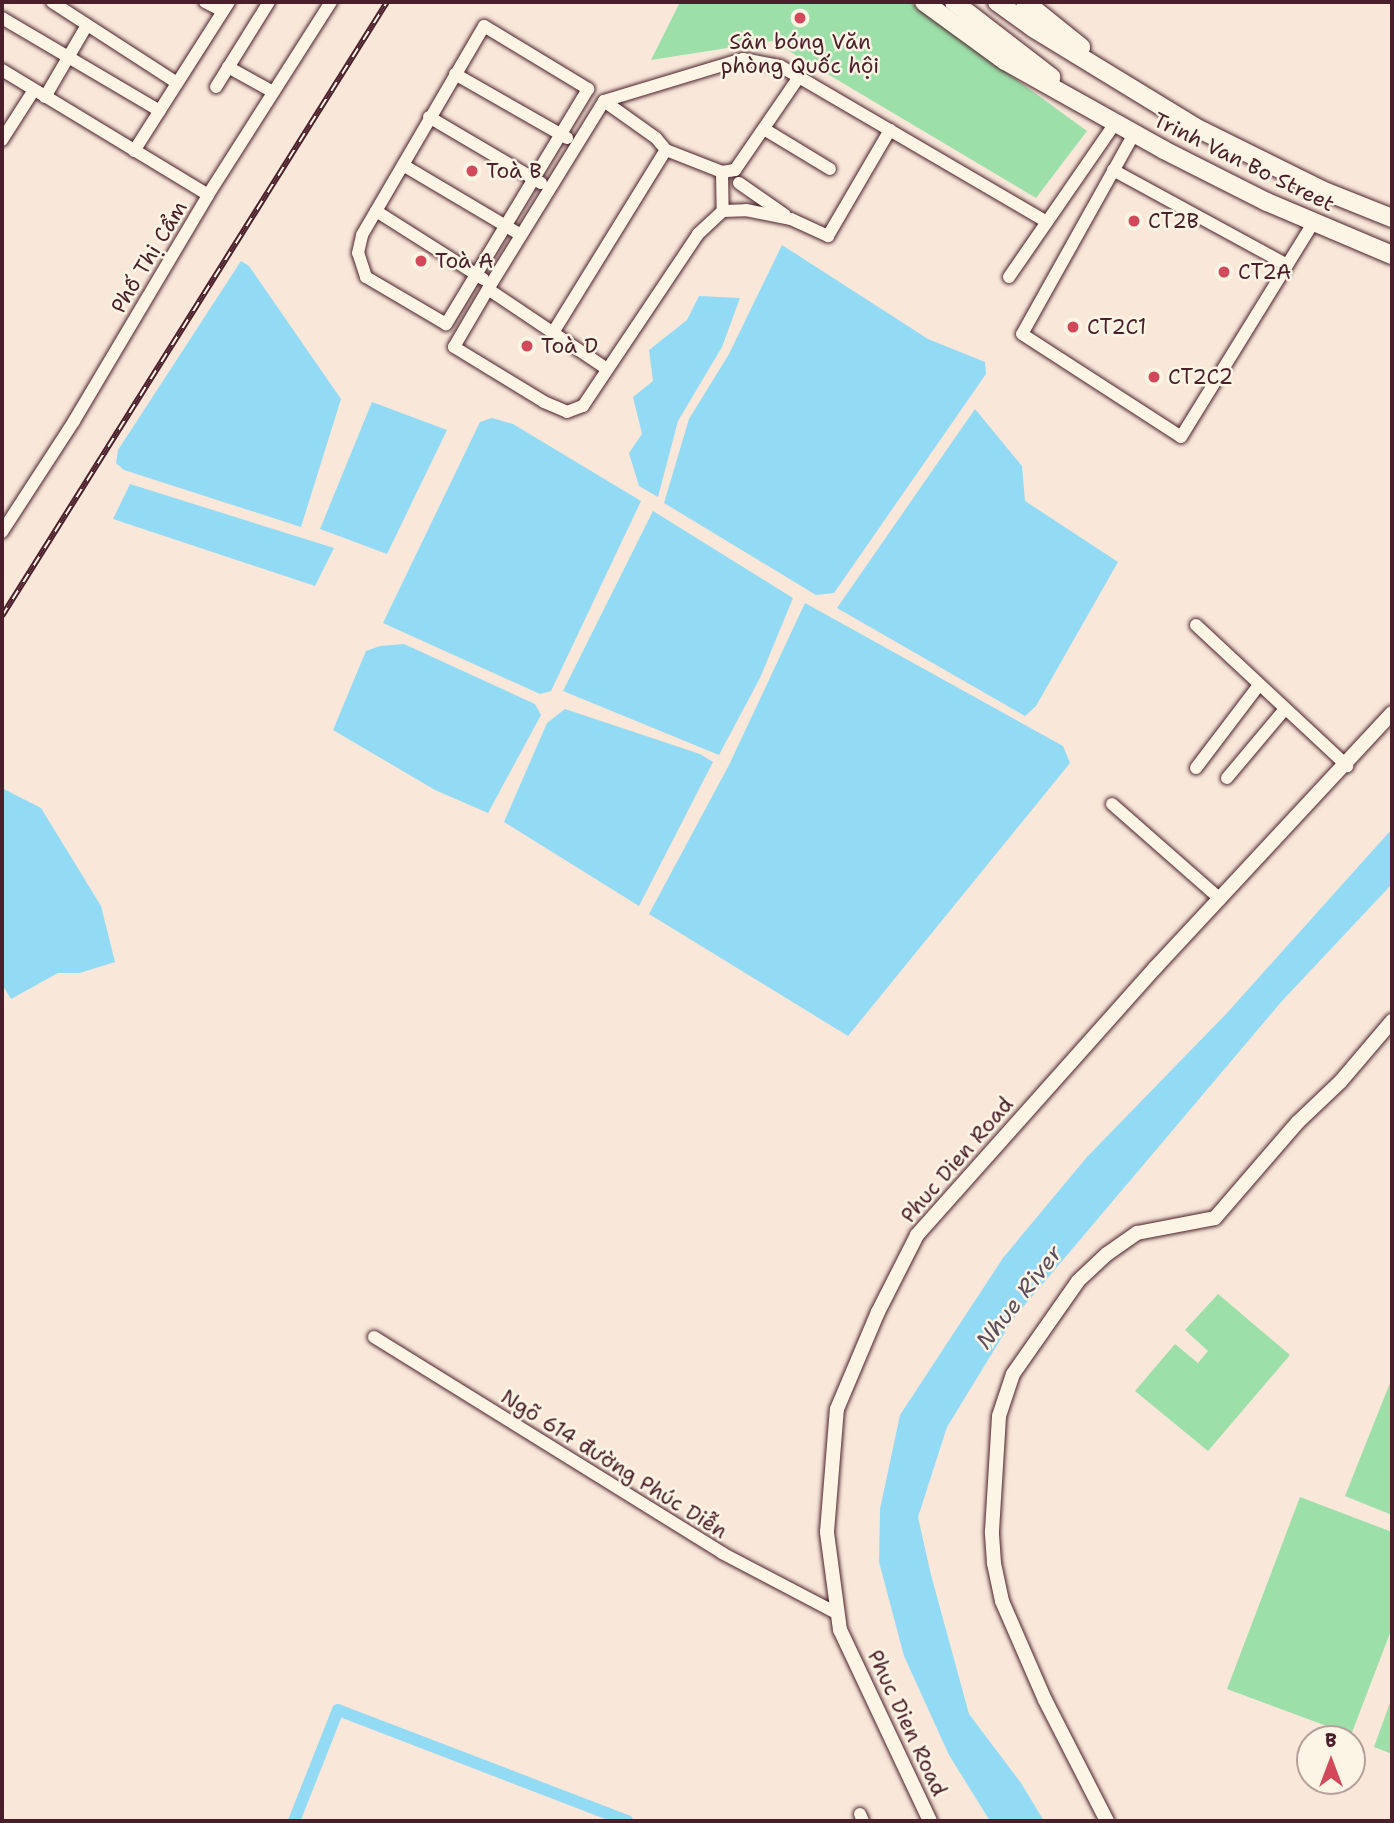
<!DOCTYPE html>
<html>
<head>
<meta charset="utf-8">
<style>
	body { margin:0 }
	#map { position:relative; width:1394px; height:1823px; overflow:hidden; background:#f9e8da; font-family:"Shantell Sans",sans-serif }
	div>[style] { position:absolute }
	.green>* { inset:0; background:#9cdfa9 }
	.water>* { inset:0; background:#93daf5 }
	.canal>* { height:12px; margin:-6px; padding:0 6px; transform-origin:6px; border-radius:6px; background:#93daf5 }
	.roads { filter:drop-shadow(0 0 2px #4a1f2b) drop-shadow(0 0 2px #4a1f2b) }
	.minor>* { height:12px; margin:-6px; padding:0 6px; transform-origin:6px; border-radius:6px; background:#fcf5e5 }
	.tertiary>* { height:14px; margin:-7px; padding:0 7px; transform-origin:7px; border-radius:7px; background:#fcf5e5 }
	.secondary>* { height:18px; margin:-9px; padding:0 9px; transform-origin:9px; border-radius:9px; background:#fcf5e5 }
	.rail>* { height:6px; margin-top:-3px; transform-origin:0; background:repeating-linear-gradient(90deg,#fcf5e5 0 10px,#4a1f2b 0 20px); box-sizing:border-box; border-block:2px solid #4a1f2b }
	.dots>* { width:19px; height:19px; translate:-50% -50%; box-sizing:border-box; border:4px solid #fcf5e5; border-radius:50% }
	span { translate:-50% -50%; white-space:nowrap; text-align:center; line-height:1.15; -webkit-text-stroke:5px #fcf5e5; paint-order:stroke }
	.poi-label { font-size:21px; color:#4a1f2b }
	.left { translate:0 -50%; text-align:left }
	.street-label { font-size:21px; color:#4a1f2b }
	.water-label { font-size:23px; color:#5c4e5e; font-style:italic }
	.frame { position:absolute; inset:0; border:4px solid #4a1f2b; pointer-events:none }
	.north { position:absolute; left:1296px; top:1725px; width:70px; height:70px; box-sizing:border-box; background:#fcf5e5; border:2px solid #b59f9b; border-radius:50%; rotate:0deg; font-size:19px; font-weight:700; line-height:28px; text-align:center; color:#4a1f2b }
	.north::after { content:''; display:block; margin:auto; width:24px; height:32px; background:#d1495b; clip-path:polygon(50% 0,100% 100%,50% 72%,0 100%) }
</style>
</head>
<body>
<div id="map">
	<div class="green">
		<i style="clip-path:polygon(680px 2px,910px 2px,1087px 131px,1036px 198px,772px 41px,651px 60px)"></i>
		<i style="clip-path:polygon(1218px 1294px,1290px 1355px,1208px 1451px,1135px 1391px,1175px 1344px,1198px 1363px,1208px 1351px,1185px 1330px)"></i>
		<i style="clip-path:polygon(1392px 1378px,1392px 1515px,1345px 1496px)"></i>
		<i style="clip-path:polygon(1300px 1497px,1392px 1532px,1392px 1628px,1351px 1735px,1227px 1689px)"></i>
		<i style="clip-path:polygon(1392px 1697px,1392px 1754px,1374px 1747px)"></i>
	</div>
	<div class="water">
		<i style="clip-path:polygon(782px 245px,928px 339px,985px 362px,986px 374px,834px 593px,816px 595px,664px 503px,689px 419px,729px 354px)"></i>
		<i style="clip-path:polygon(241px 261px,249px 266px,341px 399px,301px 527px,124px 470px,116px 463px,118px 450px)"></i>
		<i style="clip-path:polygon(699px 296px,740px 298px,722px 347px,678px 421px,658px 497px,639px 486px,629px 453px,642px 434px,633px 397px,653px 381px,649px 350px,687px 320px)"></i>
		<i style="clip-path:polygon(372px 402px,447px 430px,387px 554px,320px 529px)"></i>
		<i style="clip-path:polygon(975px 409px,1022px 466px,1025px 501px,1118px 562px,1036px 706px,1025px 716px,837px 608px)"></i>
		<i style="clip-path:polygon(492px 418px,513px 424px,641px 501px,551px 691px,540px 694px,383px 623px,480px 422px)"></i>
		<i style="clip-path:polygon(130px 484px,334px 548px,315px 586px,113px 519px)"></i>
		<i style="clip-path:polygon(653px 511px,793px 598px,760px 678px,719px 755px,563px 691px)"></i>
		<i style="clip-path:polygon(805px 603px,1063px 746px,1070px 763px,848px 1036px,649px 914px,729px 765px)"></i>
		<i style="clip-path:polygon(404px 644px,535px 704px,541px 715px,488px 813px,435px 790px,333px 730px,366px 651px,380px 646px)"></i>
		<i style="clip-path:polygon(565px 709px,700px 754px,713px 762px,639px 906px,504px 822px,547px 723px)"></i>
		<i style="clip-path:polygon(2px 788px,41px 808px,101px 906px,115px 962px,80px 973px,58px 973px,11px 999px,2px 984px)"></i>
		<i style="clip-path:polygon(1392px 829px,1392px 884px,1282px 1001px,1013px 1319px,947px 1427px,918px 1517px,931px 1575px,969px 1714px,1021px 1783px,1044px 1821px,990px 1821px,949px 1755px,904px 1656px,879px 1562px,880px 1509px,900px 1415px,1003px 1258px,1087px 1157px,1227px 1013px)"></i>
	</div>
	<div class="canal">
		<i style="left:294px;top:1821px;width:119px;rotate:-68.4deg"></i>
		<i style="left:338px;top:1710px;width:310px;rotate:21deg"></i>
	</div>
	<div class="roads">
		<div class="minor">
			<i style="left:52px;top:2px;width:149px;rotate:32.9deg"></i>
			<i style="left:205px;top:2px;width:20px;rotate:27deg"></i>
			<i style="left:2px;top:18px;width:183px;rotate:30.5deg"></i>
			<i style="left:484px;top:26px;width:122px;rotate:31.2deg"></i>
			<i style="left:588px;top:89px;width:275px;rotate:121.1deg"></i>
			<i style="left:446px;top:324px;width:93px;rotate:-149.6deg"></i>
			<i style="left:366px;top:277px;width:25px;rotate:-108deg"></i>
			<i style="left:358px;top:253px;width:18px;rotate:-77deg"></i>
			<i style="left:362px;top:235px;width:242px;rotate:-59.7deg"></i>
			<i style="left:228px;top:67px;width:51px;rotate:29.1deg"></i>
			<i style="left:2px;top:70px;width:241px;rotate:31.2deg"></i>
			<i style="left:455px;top:74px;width:129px;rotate:29.7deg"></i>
			<i style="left:216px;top:87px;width:100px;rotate:-58.1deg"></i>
			<i style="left:45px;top:97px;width:83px;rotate:-59.7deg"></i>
			<i style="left:604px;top:101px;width:64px;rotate:35.4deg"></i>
			<i style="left:656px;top:138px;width:16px;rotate:50deg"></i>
			<i style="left:666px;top:150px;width:60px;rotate:21.4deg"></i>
			<i style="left:722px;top:172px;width:13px;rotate:-9deg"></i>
			<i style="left:735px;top:170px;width:113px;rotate:-55.5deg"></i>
			<i style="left:429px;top:117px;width:130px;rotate:30.5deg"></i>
			<i style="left:764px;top:129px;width:77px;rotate:31.2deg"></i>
			<i style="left:1135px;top:132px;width:231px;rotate:119.2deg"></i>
			<i style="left:1022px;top:334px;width:189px;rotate:32.9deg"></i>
			<i style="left:1181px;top:437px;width:251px;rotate:-58.3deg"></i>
			<i style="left:2px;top:140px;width:59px;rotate:-57.4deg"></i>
			<i style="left:134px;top:151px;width:177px;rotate:-57.5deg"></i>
			<i style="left:403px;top:165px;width:137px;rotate:30.7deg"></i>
			<i style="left:1113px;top:170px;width:198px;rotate:28.6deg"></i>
			<i style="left:722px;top:172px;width:39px;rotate:89deg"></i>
			<i style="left:739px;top:183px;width:56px;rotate:34.8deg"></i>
			<i style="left:376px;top:211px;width:127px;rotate:32.4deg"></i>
			<i style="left:1009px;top:277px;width:188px;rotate:-55.4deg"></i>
			<i style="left:488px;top:289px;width:221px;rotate:-58.3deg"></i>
			<i style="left:604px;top:101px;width:145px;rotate:-16.8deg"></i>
			<i style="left:743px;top:59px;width:38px;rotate:11deg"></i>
			<i style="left:780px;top:66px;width:309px;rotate:30.3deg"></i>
			<i style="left:554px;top:331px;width:213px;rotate:-58.3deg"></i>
			<i style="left:607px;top:369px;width:143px;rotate:-146.1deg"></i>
			<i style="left:488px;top:289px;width:67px;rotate:120.4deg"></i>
			<i style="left:454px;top:347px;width:105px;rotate:31.4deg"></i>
			<i style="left:544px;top:402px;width:25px;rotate:23deg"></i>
			<i style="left:567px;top:412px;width:17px;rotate:-21deg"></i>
			<i style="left:583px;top:406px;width:207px;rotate:-56.2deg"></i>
			<i style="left:698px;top:234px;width:34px;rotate:-43deg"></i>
			<i style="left:723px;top:211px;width:23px;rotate:-2deg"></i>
			<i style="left:746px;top:210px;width:46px;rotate:11.3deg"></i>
			<i style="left:791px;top:219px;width:41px;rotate:24.7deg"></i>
			<i style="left:828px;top:236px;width:123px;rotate:-59.7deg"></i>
			<i style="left:2px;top:532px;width:132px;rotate:-57deg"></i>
			<i style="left:74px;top:421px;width:263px;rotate:-59.3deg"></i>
			<i style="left:208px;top:195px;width:229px;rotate:-57.5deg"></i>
			<i style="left:1196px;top:625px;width:207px;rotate:43deg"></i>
			<i style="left:1196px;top:768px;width:104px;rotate:-52.8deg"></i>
			<i style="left:1227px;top:778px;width:89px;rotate:-50deg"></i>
			<i style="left:1112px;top:804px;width:144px;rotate:41.3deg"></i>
			<i style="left:374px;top:1337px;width:410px;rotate:31.8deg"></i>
			<i style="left:722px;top:1553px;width:131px;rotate:27.7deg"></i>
			<i style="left:860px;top:1814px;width:8px;rotate:67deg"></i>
		</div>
		<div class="tertiary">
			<i style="left:930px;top:1821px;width:211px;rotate:-115.2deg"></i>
			<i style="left:840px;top:1630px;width:99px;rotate:-97.6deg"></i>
			<i style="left:827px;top:1532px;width:123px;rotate:-85.4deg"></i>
			<i style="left:837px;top:1409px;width:105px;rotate:-67.1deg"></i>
			<i style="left:878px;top:1312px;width:86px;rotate:-63.1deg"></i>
			<i style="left:917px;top:1235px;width:358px;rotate:-48.3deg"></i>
			<i style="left:1155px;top:968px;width:348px;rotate:-47.1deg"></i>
			<i style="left:1107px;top:1821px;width:136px;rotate:-117.1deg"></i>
			<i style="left:1045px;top:1700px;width:108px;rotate:-113.5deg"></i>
			<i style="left:1002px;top:1601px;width:39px;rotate:-102deg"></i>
			<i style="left:994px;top:1563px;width:32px;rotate:-94deg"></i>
			<i style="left:992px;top:1531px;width:115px;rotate:-86.5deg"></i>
			<i style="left:999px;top:1416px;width:44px;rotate:-71.6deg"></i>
			<i style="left:1013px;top:1374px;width:113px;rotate:-55deg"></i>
			<i style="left:1078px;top:1281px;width:40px;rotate:-43deg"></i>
			<i style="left:1107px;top:1254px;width:37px;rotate:-35deg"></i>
			<i style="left:1137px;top:1233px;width:79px;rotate:-10.9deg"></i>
			<i style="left:1215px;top:1218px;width:127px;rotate:-49.2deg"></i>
			<i style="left:1298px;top:1122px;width:59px;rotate:-43.6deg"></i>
			<i style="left:1341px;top:1081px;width:79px;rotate:-49.6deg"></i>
		</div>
		<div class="secondary">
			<i style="left:924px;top:2px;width:100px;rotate:36.1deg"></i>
			<i style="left:1005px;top:61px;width:182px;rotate:29.2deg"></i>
			<i style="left:1164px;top:150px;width:115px;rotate:26.8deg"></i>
			<i style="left:1267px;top:202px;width:136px;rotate:23deg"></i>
			<i style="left:954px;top:2px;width:123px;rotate:37.7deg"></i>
			<i style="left:997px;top:2px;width:44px;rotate:35.8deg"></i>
			<i style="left:1033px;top:28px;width:190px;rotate:31.4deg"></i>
			<i style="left:1195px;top:127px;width:142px;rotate:26.4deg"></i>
			<i style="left:1322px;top:190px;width:75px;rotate:21.8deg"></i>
			<i style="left:1025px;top:2px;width:72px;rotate:38.8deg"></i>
		</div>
	</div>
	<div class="rail">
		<i style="left:2px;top:616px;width:725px;rotate:-57.91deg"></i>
	</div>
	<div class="dots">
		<i style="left:800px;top:18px;background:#d1495b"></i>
		<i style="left:472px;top:171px;background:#d1495b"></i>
		<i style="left:1134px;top:221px;background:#d1495b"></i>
		<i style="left:421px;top:261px;background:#d1495b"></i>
		<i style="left:1224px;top:272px;background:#d1495b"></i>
		<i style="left:1073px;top:327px;background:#d1495b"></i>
		<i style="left:527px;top:346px;background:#d1495b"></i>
		<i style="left:1154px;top:377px;background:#d1495b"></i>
	</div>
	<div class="poi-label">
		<span style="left:800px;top:54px">Sân bóng Văn<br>phòng Quốc hội</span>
		<span class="left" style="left:486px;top:171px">Toà B</span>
		<span class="left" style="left:1148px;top:221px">CT2B</span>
		<span class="left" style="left:435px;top:261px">Toà A</span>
		<span class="left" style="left:1238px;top:272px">CT2A</span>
		<span class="left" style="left:1087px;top:327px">CT2C1</span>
		<span class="left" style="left:541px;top:346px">Toà D</span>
		<span class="left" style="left:1168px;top:377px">CT2C2</span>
	</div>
	<div class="street-label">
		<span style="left:1244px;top:162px;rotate:26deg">Trinh Van Bo Street</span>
		<span style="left:149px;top:257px;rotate:-59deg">Phố Thị Cẩm</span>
		<span style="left:957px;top:1160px;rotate:-49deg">Phuc Dien Road</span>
		<span style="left:614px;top:1464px;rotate:32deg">Ngõ 614 đường Phúc Diễn</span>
		<span style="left:907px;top:1723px;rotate:65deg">Phuc Dien Road</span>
	</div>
	<div class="water-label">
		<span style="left:1019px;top:1297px;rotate:-52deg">Nhue River</span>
	</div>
	<div class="frame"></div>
	<div class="north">B</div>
</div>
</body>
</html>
